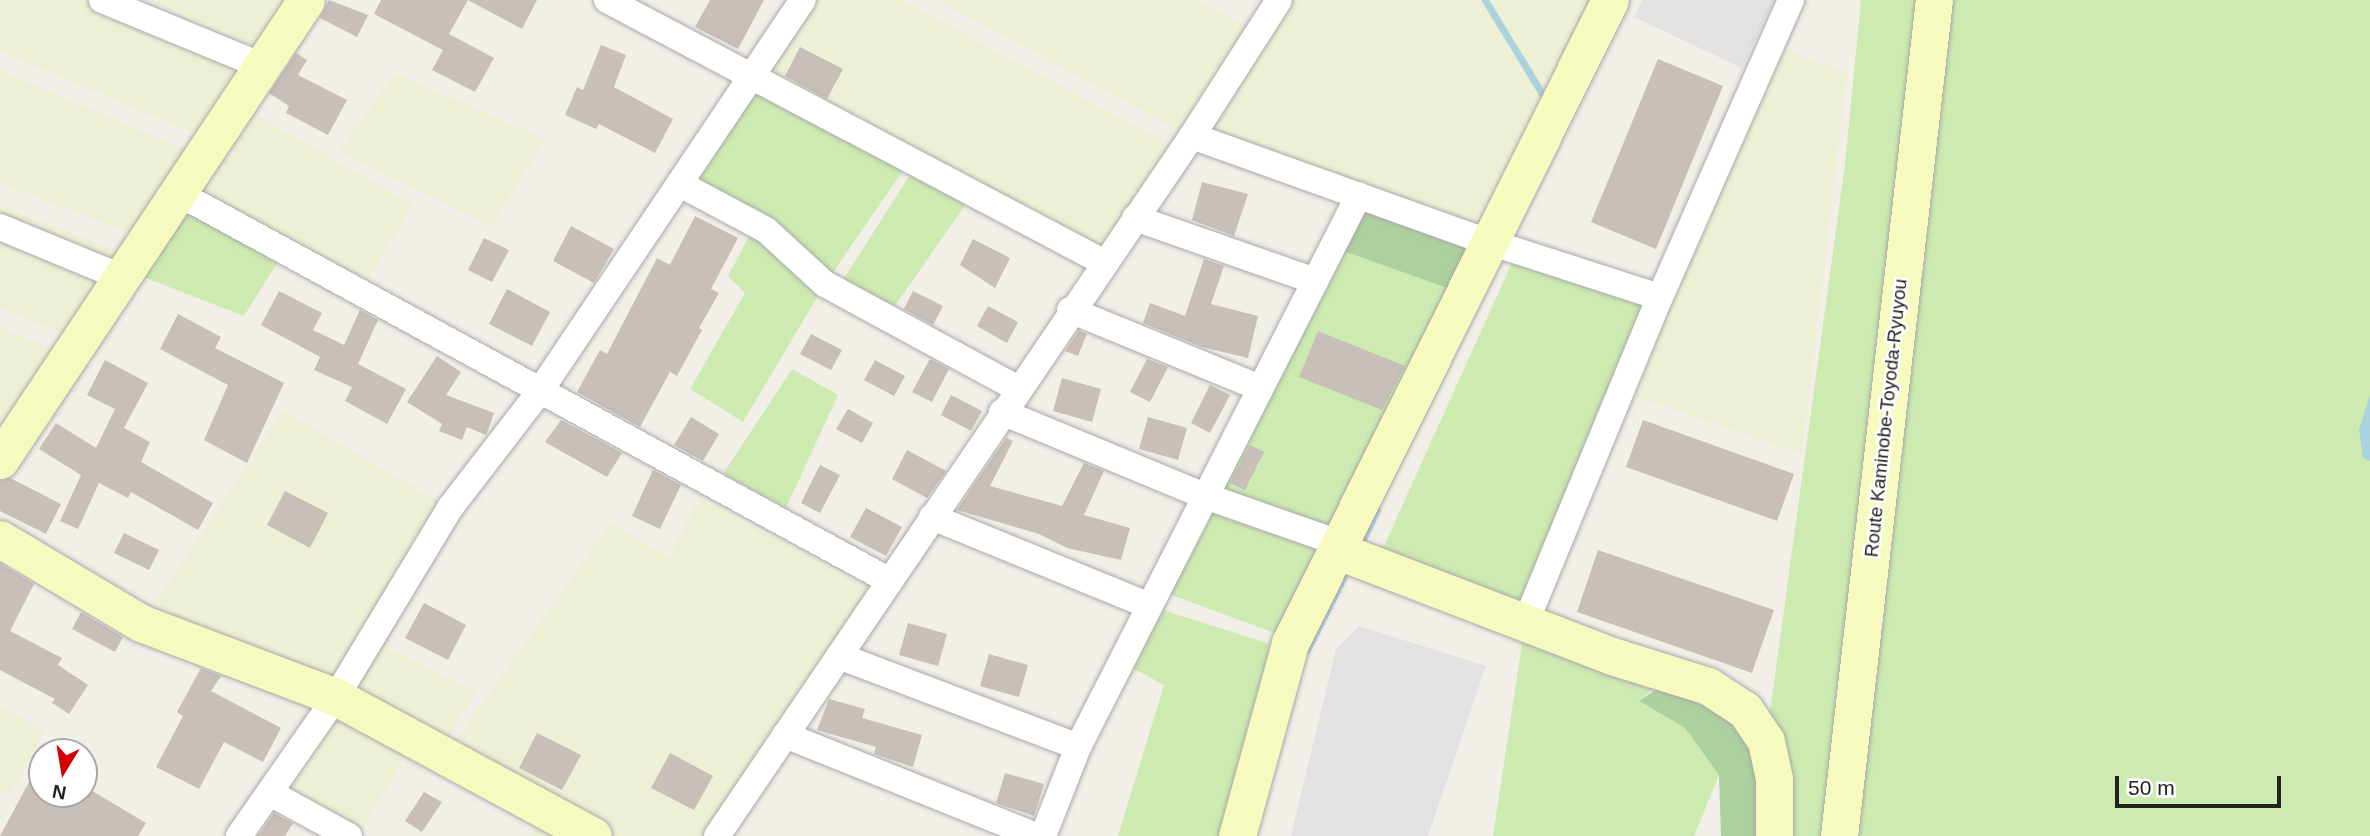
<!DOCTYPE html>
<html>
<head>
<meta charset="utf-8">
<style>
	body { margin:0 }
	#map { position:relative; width:2370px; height:836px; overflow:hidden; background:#f2efe9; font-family:Helvetica,sans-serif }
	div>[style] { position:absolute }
	.farmland>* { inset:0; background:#eef0d5 }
	.grass>* { inset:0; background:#cdebb0 }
	.forest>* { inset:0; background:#add19e }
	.parking>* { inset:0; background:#e2e2e2 }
	.water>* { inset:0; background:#aad3df }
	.stream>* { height:7px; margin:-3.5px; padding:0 3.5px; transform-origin:3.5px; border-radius:3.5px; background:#aad3df }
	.building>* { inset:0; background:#c7bfb8 }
	.roads { filter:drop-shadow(0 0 2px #a9a9a9) drop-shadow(0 0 2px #a9a9a9) }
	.street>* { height:26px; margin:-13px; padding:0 13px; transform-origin:13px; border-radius:13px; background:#fff }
	.secondary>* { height:37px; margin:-18.5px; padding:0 18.5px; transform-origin:18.5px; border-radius:18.5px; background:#f7fabf }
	span { translate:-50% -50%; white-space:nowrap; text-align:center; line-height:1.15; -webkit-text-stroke:5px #fff; paint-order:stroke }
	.street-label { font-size:19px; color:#222 }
	.north { position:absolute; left:28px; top:738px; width:70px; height:70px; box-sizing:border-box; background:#fff; border:2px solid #a7a7a7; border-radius:50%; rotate:191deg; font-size:19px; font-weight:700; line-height:28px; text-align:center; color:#222 }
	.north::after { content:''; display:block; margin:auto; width:24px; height:32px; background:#d40000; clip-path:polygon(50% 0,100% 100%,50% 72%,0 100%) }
	.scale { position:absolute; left:2115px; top:776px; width:166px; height:32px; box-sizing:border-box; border:4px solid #222; border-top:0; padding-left:9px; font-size:21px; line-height:24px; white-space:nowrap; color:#222; -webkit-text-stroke:5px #fff; paint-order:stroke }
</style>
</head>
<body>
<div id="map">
	<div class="farmland">
		<i style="clip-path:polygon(0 0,123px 0,266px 58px,211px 141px,0 51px)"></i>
		<i style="clip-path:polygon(146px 0,310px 0,274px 54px)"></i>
		<i style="clip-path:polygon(804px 0,902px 0,1176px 148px,1116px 258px,767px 68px)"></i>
		<i style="clip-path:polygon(937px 0,1199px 0,1260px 33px,1282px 0,1606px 0,1477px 238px,1200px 142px)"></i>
		<i style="clip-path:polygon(1772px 44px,1847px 73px,1802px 454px,1621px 392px)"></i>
		<i style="clip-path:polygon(0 70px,193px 153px,137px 236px,0 183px)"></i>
		<i style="clip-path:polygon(395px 73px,545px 139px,492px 226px,339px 152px)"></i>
		<i style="clip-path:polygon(237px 104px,413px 204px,361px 293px,178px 193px)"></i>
		<i style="clip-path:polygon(0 205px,127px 255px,71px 337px,0 308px)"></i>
		<i style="clip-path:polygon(0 327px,69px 355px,0 431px)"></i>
		<i style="clip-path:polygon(283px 410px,450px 508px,371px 639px,476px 692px,439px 753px,415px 740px,359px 836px,270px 793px,336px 697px,141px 623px)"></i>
		<i style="clip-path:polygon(699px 498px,881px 594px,717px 836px,530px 836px,544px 810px,444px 756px,611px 523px,669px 557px)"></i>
		<i style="clip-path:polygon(0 704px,44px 732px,10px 795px,0 790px)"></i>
	</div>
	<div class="grass">
		<i style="clip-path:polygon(1861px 0,2370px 0,2370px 836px,1770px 836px,1766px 741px,1845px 164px)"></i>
		<i style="clip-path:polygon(748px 83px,904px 169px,825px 284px,743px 422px,690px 389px,745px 293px,728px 276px,755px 225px,680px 184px)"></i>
		<i style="clip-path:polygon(913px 170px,968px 201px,895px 306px,843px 280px)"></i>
		<i style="clip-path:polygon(187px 207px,281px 257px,244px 316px,143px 277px)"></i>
		<i style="clip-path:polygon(1332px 247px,1461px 293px,1283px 636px,1158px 590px)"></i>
		<i style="clip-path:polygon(1515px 256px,1657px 305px,1518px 622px,1379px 557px)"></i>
		<i style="clip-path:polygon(792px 369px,838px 395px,786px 508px,723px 474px)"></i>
		<i style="clip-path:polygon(1150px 606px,1277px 646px,1225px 836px,1118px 836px,1164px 685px,1121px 662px)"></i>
		<i style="clip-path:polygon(1525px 624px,1670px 674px,1639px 701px,1685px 728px,1719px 775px,1694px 836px,1493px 836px)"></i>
	</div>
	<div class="forest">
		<i style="clip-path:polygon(1359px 195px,1484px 246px,1461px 293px,1332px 247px)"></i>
		<i style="clip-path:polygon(1676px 676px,1745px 710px,1774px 836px,1721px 836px,1719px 775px,1685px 728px,1639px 701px)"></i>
	</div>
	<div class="parking">
		<i style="clip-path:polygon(1642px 0,1774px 0,1742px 68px,1634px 17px)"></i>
		<i style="clip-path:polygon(1359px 626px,1486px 666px,1428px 836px,1291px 836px,1336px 649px)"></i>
	</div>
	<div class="water">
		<i style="clip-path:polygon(2370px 395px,2370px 461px,2363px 458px,2359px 430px)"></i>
	</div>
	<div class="stream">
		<i style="left:1485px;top:0;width:119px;rotate:58.7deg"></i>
		<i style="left:1359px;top:547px;width:41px;rotate:-64.1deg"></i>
		<i style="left:1307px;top:650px;width:93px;rotate:-63.2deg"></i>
	</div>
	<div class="building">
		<i style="clip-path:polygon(329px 0,368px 15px,357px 37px,320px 18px)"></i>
		<i style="clip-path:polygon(381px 0,468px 0,449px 34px,494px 58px,475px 92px,432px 70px,443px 50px,374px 14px)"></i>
		<i style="clip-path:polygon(468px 0,537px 0,522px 29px)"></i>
		<i style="clip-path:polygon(710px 0,764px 0,738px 49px,695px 27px)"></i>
		<i style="clip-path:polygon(601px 45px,626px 55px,614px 87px,673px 119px,655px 153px,599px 124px,596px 129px,565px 115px,577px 87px,583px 90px)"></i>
		<i style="clip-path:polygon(800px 47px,843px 69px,827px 99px,785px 76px)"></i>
		<i style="clip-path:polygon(296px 53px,307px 60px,298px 75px,347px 100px,328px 135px,286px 113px,289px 106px,269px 93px)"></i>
		<i style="clip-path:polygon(1658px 59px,1723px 86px,1656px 249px,1591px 222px)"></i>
		<i style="clip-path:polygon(1202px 182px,1248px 194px,1234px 236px,1192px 220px)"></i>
		<i style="clip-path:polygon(695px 216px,738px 238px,711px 289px,719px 293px,699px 328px,702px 330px,677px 376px,670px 372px,640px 427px,577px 392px,600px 350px,607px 354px,657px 258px,670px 265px)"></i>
		<i style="clip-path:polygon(571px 226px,614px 249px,594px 283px,553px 261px)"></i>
		<i style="clip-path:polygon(484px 238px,509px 250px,492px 282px,468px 270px)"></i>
		<i style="clip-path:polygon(973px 239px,1010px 258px,995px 288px,960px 265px)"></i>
		<i style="clip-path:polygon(1204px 259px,1224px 266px,1211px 304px,1258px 316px,1248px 358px,1202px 347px,1143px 323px,1150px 303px,1185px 316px)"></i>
		<i style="clip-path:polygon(507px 289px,550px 312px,532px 346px,489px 324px)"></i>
		<i style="clip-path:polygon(279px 291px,322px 313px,313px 330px,344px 345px,360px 310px,378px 320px,358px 364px,406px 389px,387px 424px,345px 401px,352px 387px,314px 370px,320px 357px,261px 325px)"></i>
		<i style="clip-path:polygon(913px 291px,943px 306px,933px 325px,904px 309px)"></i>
		<i style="clip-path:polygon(988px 306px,1018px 322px,1007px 343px,977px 326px)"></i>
		<i style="clip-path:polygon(178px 314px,221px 337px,215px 348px,284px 383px,247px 463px,204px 440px,228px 385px,160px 349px)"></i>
		<i style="clip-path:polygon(1079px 331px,1087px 334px,1078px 356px,1065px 351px)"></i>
		<i style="clip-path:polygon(1318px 331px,1405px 366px,1382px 410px,1299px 377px)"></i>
		<i style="clip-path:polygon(811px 334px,842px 350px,831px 370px,800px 354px)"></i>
		<i style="clip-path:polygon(437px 356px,461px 372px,446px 395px,494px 413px,486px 435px,467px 427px,462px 440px,439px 431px,442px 424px,407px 402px)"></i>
		<i style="clip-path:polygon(930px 359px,949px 369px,932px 402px,912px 392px)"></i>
		<i style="clip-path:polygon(1147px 359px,1168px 367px,1150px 402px,1130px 392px)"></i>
		<i style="clip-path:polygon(105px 360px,148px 383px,124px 428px,150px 442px,141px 462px,213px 503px,198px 530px,131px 492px,128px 498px,99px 483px,78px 529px,60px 521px,81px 475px,39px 449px,56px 423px,96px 448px,115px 409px,87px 395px)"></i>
		<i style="clip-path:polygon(875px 360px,905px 376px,894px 396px,864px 380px)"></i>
		<i style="clip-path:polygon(1062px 378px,1101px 389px,1092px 422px,1053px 411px)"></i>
		<i style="clip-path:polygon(1210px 385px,1230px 395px,1210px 433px,1191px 423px)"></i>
		<i style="clip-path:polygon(951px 395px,982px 411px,971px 431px,941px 415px)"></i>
		<i style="clip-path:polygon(848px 409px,873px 423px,862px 443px,836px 429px)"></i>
		<i style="clip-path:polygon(691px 417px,719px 434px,703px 461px,674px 445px)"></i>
		<i style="clip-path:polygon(1148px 417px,1187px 428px,1178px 460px,1139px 449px)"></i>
		<i style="clip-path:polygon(561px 420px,622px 453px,607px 477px,545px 442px)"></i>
		<i style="clip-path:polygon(1643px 420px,1794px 474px,1777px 521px,1626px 467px)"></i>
		<i style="clip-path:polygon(1006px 438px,1013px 441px,990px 486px,1062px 506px,1084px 463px,1104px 471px,1084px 515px,1130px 528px,1121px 560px,1067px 548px,1039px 534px,957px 510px)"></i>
		<i style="clip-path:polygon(1250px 445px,1264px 452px,1245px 490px,1230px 483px)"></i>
		<i style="clip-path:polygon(907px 450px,946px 471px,927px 498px,892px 479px)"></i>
		<i style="clip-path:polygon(820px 465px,840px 475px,820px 513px,801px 503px)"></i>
		<i style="clip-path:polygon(653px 470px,681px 485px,660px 529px,632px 516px)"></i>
		<i style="clip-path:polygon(10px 478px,61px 504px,46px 534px,0 511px,0 481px)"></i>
		<i style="clip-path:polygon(285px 491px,328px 513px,310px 548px,267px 525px)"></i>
		<i style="clip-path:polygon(866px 508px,902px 527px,886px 556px,850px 537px)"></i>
		<i style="clip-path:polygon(124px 533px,159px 550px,149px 570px,114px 553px)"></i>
		<i style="clip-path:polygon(1598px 550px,1774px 610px,1752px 673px,1577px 612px)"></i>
		<i style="clip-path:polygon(0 563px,34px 584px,10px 631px,62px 658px,58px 665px,88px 685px,69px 714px,52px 703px,55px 699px,0 670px)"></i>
		<i style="clip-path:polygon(424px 603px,466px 625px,448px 660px,405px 638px)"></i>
		<i style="clip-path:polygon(81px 612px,123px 637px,115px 652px,72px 629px)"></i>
		<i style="clip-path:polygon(908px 623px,947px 634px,938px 666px,899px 655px)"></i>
		<i style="clip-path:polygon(989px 654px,1028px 665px,1019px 697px,980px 686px)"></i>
		<i style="clip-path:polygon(201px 668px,221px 676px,211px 691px,281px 728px,263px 762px,224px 742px,199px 789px,156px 767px,183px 716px,177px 712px)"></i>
		<i style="clip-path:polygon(829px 699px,865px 709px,862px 718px,922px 735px,913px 767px,874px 754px,876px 747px,817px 730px)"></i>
		<i style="clip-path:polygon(537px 733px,581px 755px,562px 790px,519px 768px)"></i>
		<i style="clip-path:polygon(670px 753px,713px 776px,694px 810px,651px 788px)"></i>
		<i style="clip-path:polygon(42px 758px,42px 794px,84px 794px,84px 786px,146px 823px,138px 836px,0 836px)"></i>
		<i style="clip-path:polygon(1005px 773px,1044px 784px,1034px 816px,996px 803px)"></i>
		<i style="clip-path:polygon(424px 792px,442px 802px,422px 832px,405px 821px)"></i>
		<i style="clip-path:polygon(274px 813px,293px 823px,285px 836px,258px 836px)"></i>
	</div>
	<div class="roads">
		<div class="street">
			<i style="left:102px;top:0;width:173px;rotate:22.4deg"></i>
			<i style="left:607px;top:0;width:563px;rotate:27.84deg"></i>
			<i style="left:1192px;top:136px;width:303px;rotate:19.7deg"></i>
			<i style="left:1477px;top:238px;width:192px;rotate:17.9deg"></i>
			<i style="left:680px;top:184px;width:98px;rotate:28.1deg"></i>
			<i style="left:766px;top:230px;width:80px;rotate:42.5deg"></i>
			<i style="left:825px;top:284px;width:220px;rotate:28.5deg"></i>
			<i style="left:178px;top:193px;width:811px;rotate:28.59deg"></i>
			<i style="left:1135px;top:218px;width:191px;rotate:19.3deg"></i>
			<i style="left:0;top:227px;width:131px;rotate:22.5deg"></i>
			<i style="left:1070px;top:310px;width:205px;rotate:22.3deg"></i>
			<i style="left:1002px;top:412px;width:220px;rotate:22.5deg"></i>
			<i style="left:1205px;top:496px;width:142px;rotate:19.3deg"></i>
			<i style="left:932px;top:517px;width:235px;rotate:22.2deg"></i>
			<i style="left:1525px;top:624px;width:354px;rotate:-67.6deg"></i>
			<i style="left:1660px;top:297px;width:325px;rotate:-66.2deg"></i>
			<i style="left:839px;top:656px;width:256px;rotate:20.8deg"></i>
			<i style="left:785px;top:735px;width:271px;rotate:21.9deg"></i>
			<i style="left:270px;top:793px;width:90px;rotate:28.6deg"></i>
			<i style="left:239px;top:836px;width:169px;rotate:-55.1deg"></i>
			<i style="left:336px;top:697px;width:221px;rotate:-58.9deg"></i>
			<i style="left:450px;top:508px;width:148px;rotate:-52.4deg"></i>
			<i style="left:540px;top:391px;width:471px;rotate:-56.1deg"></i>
			<i style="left:717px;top:836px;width:846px;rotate:-55.84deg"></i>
			<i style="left:1192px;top:136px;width:161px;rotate:-57.4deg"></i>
			<i style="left:1043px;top:836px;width:96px;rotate:-68.5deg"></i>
			<i style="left:1078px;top:747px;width:619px;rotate:-63.02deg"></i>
		</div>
		<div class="secondary">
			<i style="left:0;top:460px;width:552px;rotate:-56.37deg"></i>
			<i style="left:0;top:539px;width:164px;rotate:30.8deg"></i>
			<i style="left:141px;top:623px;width:209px;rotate:20.8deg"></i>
			<i style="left:336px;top:697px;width:292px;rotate:28.4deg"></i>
			<i style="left:1336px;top:550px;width:296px;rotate:21deg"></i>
			<i style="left:1612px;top:656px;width:101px;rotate:17.4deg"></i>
			<i style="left:1708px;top:686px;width:44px;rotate:33deg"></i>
			<i style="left:1745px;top:710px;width:37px;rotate:56deg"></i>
			<i style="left:1766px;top:741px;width:39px;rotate:78deg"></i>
			<i style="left:1774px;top:779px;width:57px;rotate:90deg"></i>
			<i style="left:1237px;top:836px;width:200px;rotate:-74.6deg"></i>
			<i style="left:1290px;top:643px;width:718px;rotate:-63.54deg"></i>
			<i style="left:1839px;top:836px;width:841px;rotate:-83.52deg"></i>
		</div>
	</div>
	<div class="street-label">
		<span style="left:1886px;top:418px;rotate:-84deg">Route Kaminobe-Toyoda-Ryuyou</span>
	</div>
	<div class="north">N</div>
	<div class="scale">50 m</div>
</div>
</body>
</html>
